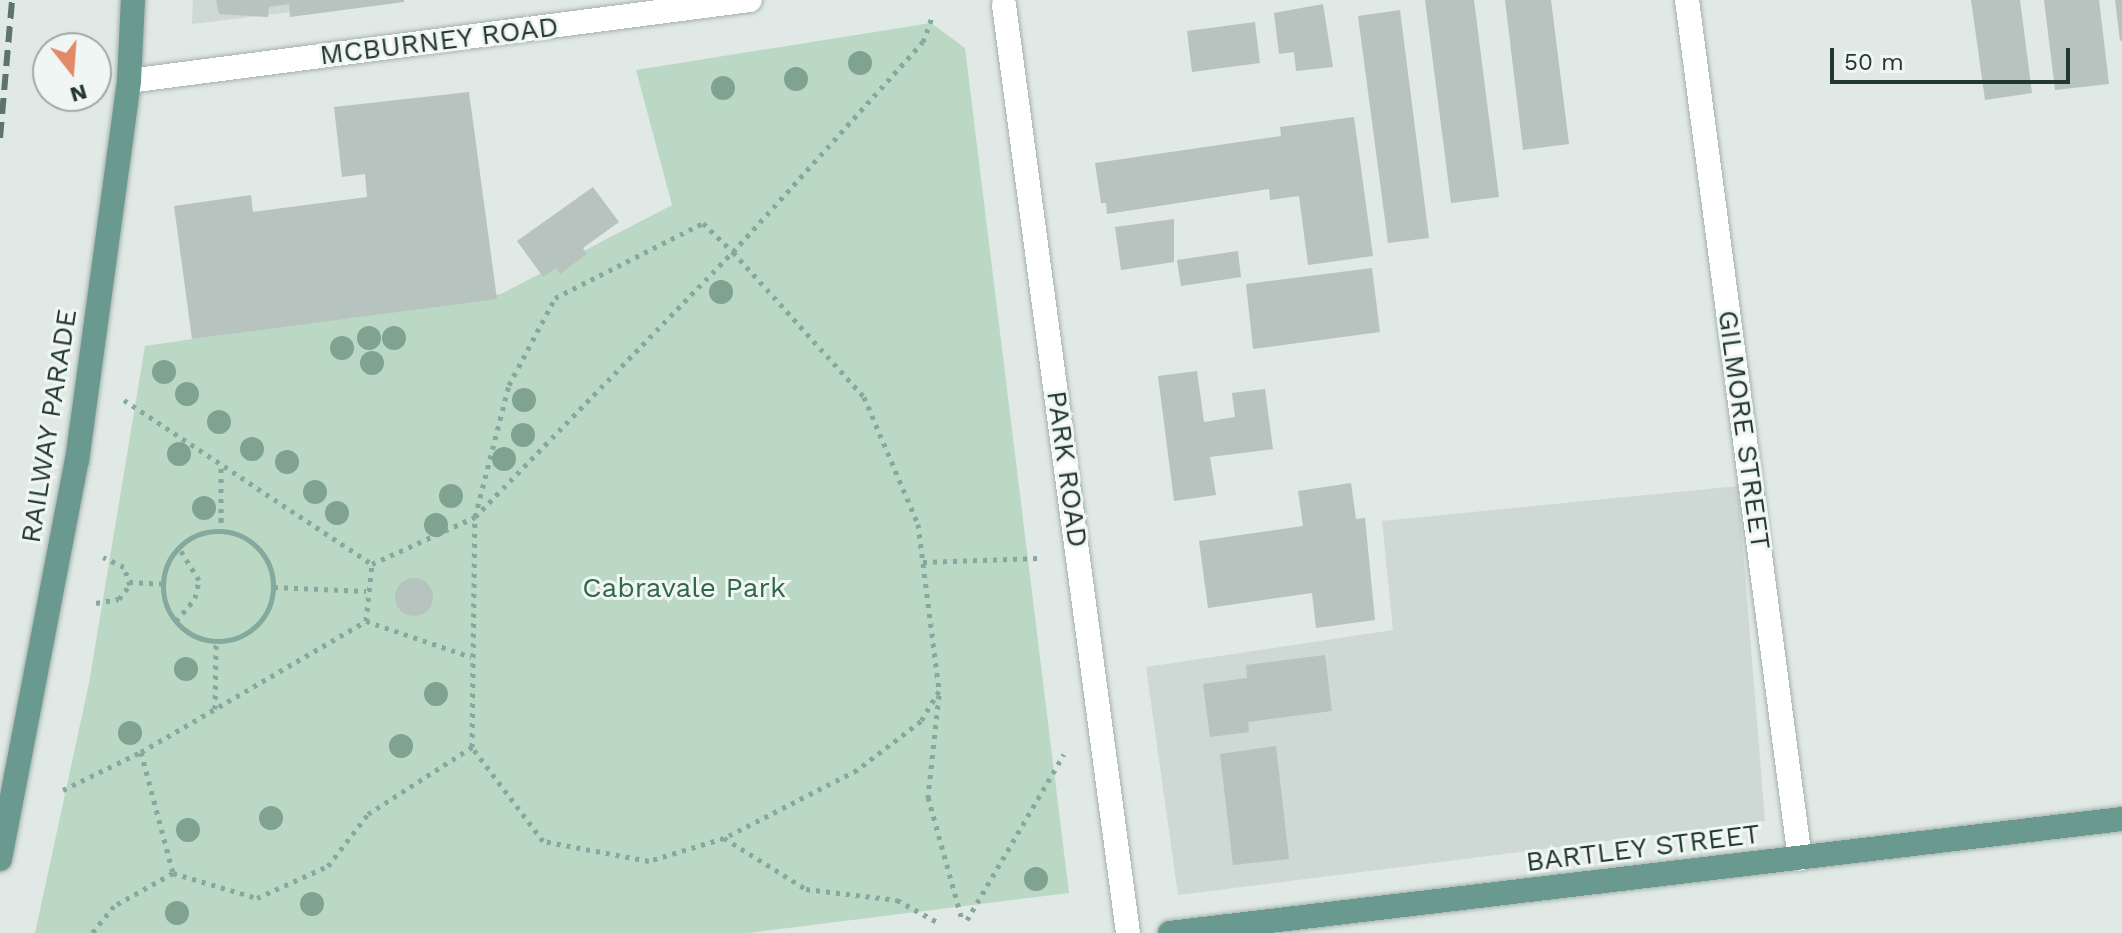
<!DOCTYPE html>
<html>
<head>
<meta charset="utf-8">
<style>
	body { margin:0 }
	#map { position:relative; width:2122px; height:933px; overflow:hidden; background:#e0e9e5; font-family:"Work Sans",sans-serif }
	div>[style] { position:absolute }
	.built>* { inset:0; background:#ced8d4 }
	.green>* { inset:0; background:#bbd8c4 }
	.building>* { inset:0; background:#b6c3be }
	.round { border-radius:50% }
	.path>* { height:5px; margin-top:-2.5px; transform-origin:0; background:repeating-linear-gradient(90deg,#84a99f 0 4px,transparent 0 10px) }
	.path>.ring { margin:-2.5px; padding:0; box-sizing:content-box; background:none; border:5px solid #84a99f; border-radius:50% }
	.roads { filter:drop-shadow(0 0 2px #a4b0ac) drop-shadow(0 0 2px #a4b0ac) }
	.minor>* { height:24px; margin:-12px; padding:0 12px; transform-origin:12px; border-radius:12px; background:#fff }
	.major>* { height:24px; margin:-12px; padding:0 12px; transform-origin:12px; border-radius:12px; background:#6a998f }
	.rail>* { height:6px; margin-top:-3px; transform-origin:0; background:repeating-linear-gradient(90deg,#5d736e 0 16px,transparent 0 24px) }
	.trees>* { width:24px; height:24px; margin:-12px; border-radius:50%; background:#80a290 }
	span { translate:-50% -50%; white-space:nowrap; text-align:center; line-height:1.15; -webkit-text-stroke:6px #f0f6f3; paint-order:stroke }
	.street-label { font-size:28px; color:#233732 }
	.park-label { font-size:28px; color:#32684a }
	.north { position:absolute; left:32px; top:32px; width:80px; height:80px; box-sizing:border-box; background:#f0f6f3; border:2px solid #9eaaa6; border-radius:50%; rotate:163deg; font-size:22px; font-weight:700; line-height:32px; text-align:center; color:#233732 }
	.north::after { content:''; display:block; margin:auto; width:28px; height:36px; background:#e08a66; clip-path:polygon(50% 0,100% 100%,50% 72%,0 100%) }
	.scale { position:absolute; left:1830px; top:48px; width:240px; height:36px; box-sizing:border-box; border:4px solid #233732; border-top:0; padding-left:10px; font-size:24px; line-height:28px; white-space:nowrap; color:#233732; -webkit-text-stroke:6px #f0f6f3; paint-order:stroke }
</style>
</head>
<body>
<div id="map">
	<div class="built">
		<i style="clip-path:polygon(193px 0,393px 0,192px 24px)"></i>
		<i style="clip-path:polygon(1738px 486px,1765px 821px,1178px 895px,1146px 667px,1393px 630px,1382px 521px)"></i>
	</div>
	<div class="green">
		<i style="clip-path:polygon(931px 23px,965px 48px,1069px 893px,748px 933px,35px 933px,89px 683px,145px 346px,501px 294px,672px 205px,636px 70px)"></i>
	</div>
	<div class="building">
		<i style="clip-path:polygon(216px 0,404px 0,404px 2px,290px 17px,289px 4px,269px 7px,268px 17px,219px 14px)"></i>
		<i style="clip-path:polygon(1425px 0,1474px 0,1499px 197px,1451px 203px)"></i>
		<i style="clip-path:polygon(1505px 0,1551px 0,1569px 144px,1523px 150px)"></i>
		<i style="clip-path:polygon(1971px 0,2020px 0,2032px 93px,1985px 100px)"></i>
		<i style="clip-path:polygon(2044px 0,2099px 0,2109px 84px,2055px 90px)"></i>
		<i style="clip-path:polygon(2115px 0,2122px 0,2122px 40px,2120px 41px)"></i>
		<i style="clip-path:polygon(1323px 4px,1333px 67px,1296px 71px,1294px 52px,1279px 54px,1274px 13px)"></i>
		<i style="clip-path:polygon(1400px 10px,1429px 238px,1388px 243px,1358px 16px)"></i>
		<i style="clip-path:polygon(1255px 22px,1260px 63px,1192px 72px,1187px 31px)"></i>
		<i style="clip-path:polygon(469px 92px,497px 299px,192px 339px,174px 206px,251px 195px,253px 212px,367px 197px,365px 174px,342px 177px,334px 107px)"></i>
		<i style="clip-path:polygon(1354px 117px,1373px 256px,1308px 265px,1299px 196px,1270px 200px,1269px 189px,1107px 214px,1106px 203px,1101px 203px,1095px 163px,1281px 136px,1280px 127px)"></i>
		<i style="clip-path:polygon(593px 187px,619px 222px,583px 248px,587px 254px,560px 274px,556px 268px,543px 277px,517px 241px)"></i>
		<i style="clip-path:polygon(1174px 219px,1174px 262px,1121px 270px,1115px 227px)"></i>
		<i style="clip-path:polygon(1238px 251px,1241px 277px,1181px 286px,1177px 260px)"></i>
		<i style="clip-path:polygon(1372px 268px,1380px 332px,1253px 349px,1246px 284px)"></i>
		<i style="clip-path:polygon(1197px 371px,1204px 422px,1235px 417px,1232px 393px,1265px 389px,1273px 449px,1210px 457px,1216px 495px,1174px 501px,1158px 376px)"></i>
		<i style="clip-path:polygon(1351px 483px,1356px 519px,1365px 518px,1375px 620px,1316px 628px,1312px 593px,1208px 608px,1199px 541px,1303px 526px,1298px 491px)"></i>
		<i class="round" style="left:395px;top:578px;width:38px;height:38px"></i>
		<i style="clip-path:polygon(1325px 655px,1332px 711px,1248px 722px,1249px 732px,1210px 737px,1203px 684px,1247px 678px,1246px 665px)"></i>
		<i style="clip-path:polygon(1276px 746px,1289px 859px,1233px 865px,1220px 754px)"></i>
	</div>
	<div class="path">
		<i style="left:733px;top:252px;width:195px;rotate:47.9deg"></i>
		<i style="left:864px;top:397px;width:138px;rotate:67deg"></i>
		<i style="left:918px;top:524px;width:168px;rotate:82.8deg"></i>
		<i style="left:939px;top:691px;width:35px;rotate:121deg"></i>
		<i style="left:921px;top:721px;width:81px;rotate:142.6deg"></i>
		<i style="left:857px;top:770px;width:149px;rotate:152.9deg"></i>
		<i style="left:724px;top:838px;width:78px;rotate:163deg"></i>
		<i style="left:649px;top:861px;width:108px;rotate:-169.3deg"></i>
		<i style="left:543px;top:841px;width:118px;rotate:-127.1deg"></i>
		<i style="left:472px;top:747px;width:230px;rotate:-89.3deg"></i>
		<i style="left:475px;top:517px;width:370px;rotate:-45.8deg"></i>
		<i style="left:124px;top:400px;width:297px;rotate:33.5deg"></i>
		<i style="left:372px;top:564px;width:113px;rotate:-24.5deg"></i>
		<i style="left:475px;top:517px;width:136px;rotate:-75.6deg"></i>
		<i style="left:509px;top:385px;width:98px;rotate:-62.1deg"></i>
		<i style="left:555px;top:298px;width:166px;rotate:-26.9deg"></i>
		<i style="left:703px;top:223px;width:42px;rotate:44deg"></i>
		<i style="left:733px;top:252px;width:283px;rotate:-47.9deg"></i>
		<i style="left:923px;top:42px;width:27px;rotate:-70deg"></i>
		<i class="ring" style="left:163px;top:531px;width:105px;height:105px"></i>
		<i style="left:221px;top:532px;width:67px;rotate:-90deg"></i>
		<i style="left:923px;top:562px;width:117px;rotate:-2deg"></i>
		<i style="left:129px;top:582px;width:34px;rotate:3deg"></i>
		<i style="left:274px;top:587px;width:92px;rotate:2.5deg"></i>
		<i style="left:96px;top:603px;width:23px;rotate:-10deg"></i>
		<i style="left:119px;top:599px;width:18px;rotate:-52deg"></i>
		<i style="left:130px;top:585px;width:19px;rotate:-108deg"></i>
		<i style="left:124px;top:567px;width:23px;rotate:-155deg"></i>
		<i style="left:176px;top:621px;width:30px;rotate:-50deg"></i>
		<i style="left:195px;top:598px;width:18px;rotate:-77deg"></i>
		<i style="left:199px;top:580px;width:38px;rotate:-122deg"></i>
		<i style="left:366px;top:621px;width:57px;rotate:-84deg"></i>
		<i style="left:939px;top:695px;width:103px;rotate:96.2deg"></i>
		<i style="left:928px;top:797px;width:128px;rotate:74.5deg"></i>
		<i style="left:215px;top:709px;width:67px;rotate:-89.1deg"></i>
		<i style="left:141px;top:752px;width:260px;rotate:-30.2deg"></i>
		<i style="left:366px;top:621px;width:111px;rotate:18.9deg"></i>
		<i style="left:63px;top:790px;width:87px;rotate:-26deg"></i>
		<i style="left:141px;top:752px;width:125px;rotate:75.2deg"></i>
		<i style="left:173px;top:873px;width:68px;rotate:150.8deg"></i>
		<i style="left:114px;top:906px;width:35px;rotate:129deg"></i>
		<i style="left:724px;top:838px;width:97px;rotate:31.9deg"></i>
		<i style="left:806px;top:889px;width:92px;rotate:6.9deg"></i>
		<i style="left:897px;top:900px;width:48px;rotate:28.7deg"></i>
		<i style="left:173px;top:873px;width:88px;rotate:16.6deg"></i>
		<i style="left:257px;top:898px;width:78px;rotate:-24.3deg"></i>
		<i style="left:328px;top:866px;width:66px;rotate:-52.4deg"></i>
		<i style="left:368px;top:814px;width:124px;rotate:-32.8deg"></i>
		<i style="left:967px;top:920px;width:192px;rotate:-59.7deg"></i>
	</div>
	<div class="roads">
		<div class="minor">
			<i style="left:1687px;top:0;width:866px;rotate:82.51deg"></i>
			<i style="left:1004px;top:5px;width:936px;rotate:82.39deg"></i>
			<i style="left:129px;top:81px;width:626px;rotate:-7.43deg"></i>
		</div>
		<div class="major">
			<i style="left:0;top:859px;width:405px;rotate:-79.1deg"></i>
			<i style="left:77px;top:461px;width:384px;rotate:-82.2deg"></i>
			<i style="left:129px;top:81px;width:81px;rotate:-87.2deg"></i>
			<i style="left:1170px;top:933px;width:959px;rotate:-6.83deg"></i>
		</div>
	</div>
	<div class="rail">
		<i style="left:0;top:138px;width:139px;rotate:-85deg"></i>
	</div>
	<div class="trees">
		<i style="left:860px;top:63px"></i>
		<i style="left:796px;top:79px"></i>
		<i style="left:723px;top:88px"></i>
		<i style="left:721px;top:292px"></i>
		<i style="left:369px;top:338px"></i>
		<i style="left:394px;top:338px"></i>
		<i style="left:342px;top:348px"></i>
		<i style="left:372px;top:363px"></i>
		<i style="left:164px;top:372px"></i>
		<i style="left:187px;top:394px"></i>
		<i style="left:524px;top:400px"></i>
		<i style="left:219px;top:422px"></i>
		<i style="left:523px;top:435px"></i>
		<i style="left:252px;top:449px"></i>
		<i style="left:179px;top:454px"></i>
		<i style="left:504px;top:459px"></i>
		<i style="left:287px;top:462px"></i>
		<i style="left:315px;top:492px"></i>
		<i style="left:451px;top:496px"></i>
		<i style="left:204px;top:508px"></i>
		<i style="left:337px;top:513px"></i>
		<i style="left:436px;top:525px"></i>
		<i style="left:186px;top:669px"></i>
		<i style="left:436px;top:694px"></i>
		<i style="left:130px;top:733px"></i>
		<i style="left:401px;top:746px"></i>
		<i style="left:271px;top:818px"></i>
		<i style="left:188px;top:830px"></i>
		<i style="left:1036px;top:879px"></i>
		<i style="left:312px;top:904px"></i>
		<i style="left:177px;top:913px"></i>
	</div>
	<div class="street-label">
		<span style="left:439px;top:41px;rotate:-7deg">MCBURNEY ROAD</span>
		<span style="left:49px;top:426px;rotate:-81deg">RAILWAY PARADE</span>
		<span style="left:1744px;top:430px;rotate:82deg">GILMORE STREET</span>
		<span style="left:1067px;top:469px;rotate:82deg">PARK ROAD</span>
		<span style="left:1643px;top:848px;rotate:-7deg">BARTLEY STREET</span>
	</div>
	<div class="park-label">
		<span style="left:684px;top:588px">Cabravale Park</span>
	</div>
	<div class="north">N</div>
	<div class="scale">50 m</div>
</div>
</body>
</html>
